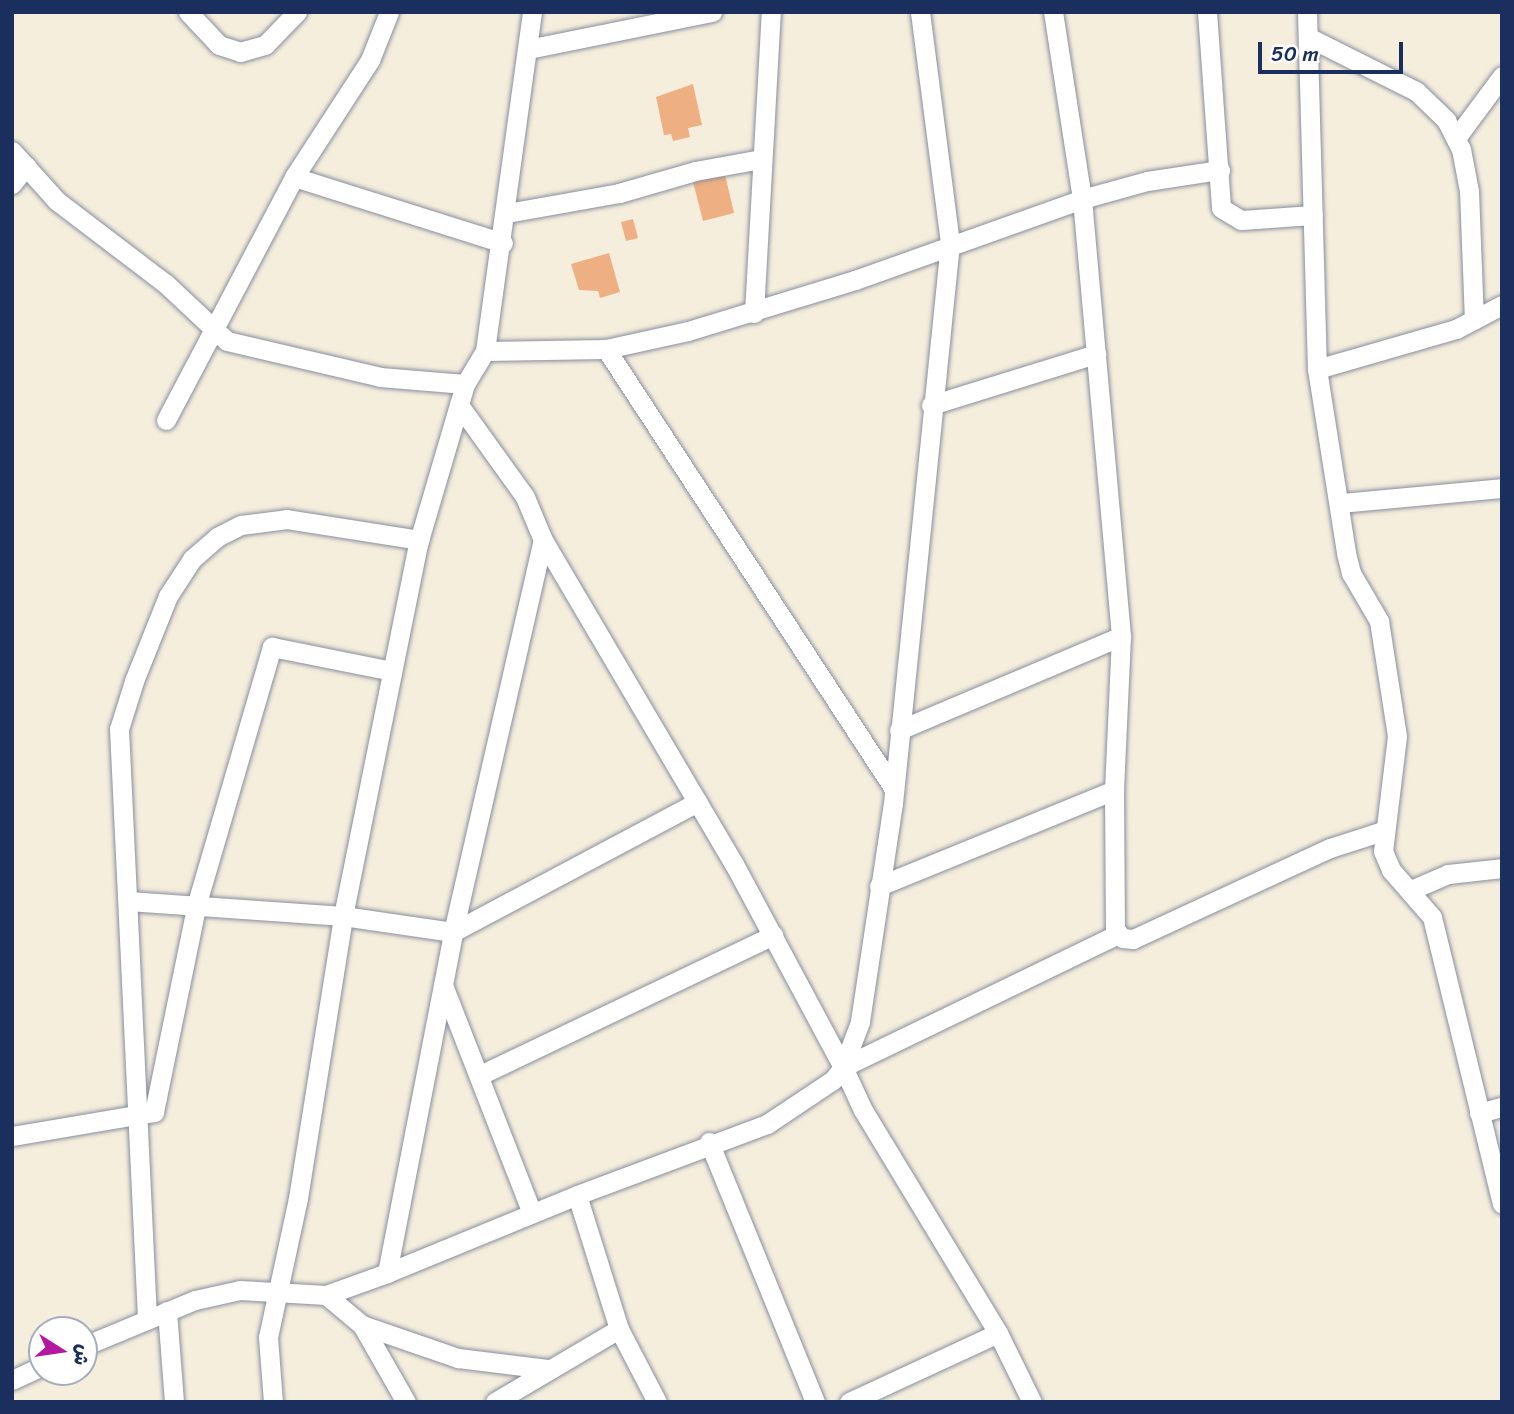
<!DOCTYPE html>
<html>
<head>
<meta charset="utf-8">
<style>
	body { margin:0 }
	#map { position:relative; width:1514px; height:1414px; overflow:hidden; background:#f5eedd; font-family:Sriracha,"Playpen Sans Arabic",sans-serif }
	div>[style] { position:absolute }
	.building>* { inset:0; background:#eeb082 }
	.roads { filter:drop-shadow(0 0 2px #888e9e) drop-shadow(0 0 2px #888e9e) }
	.minor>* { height:19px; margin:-9.5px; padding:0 9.5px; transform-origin:9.5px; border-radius:9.5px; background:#fff }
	span { translate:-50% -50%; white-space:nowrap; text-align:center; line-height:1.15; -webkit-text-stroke:5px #fff; paint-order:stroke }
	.frame { position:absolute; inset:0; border:14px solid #1b2f5e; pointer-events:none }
	.north { position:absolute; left:28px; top:1316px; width:70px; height:70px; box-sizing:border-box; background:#fff; border:2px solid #a4acbf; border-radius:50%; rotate:102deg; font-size:19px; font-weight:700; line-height:28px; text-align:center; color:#1b2f5e }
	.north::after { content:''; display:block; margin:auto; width:24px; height:32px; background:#b5179e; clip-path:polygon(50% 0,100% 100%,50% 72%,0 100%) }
	.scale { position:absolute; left:1258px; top:42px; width:145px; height:32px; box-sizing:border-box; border:4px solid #1b2f5e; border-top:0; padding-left:9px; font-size:21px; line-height:24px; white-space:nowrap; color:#1b2f5e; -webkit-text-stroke:5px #fff; paint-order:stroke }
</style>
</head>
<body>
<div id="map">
	<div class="building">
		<i style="clip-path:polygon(693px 84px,702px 125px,688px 128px,690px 137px,673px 141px,671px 134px,664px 135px,656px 97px)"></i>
		<i style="clip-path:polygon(723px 166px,734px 213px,703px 221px,691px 174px)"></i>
		<i style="clip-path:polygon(633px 219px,638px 238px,626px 241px,621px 222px)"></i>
		<i style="clip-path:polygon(609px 253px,620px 292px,600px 298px,598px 291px,579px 290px,571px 264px)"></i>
	</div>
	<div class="roads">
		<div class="minor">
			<i style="left:188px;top:12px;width:45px;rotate:46.8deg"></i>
			<i style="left:219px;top:45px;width:22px;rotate:18deg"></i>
			<i style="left:240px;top:52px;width:26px;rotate:-16deg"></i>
			<i style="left:265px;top:45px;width:46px;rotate:-45.9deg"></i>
			<i style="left:532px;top:12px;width:342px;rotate:97.9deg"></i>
			<i style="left:485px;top:351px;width:39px;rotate:121deg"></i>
			<i style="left:465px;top:384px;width:22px;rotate:106deg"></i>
			<i style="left:459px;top:405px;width:113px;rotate:54.3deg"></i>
			<i style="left:525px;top:497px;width:47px;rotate:67.3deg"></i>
			<i style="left:543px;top:540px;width:376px;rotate:59.5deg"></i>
			<i style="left:734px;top:864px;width:230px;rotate:61.8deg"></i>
			<i style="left:920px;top:12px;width:233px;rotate:82.6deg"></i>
			<i style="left:950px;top:243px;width:563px;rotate:95.81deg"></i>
			<i style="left:893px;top:803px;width:221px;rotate:98.6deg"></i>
			<i style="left:860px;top:1022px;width:48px;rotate:110.7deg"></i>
			<i style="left:843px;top:1067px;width:47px;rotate:65.1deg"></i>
			<i style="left:863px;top:1110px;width:261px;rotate:58.8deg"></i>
			<i style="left:998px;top:1333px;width:77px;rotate:63.8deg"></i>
			<i style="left:1207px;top:12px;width:196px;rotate:85.9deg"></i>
			<i style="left:1221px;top:208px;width:23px;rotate:31deg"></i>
			<i style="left:1241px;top:220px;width:72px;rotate:-4deg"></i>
			<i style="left:1307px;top:12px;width:357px;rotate:88.4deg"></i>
			<i style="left:1317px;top:369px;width:186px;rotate:81deg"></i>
			<i style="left:1346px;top:553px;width:21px;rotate:76deg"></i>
			<i style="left:1351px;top:573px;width:56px;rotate:59.7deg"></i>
			<i style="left:1379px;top:621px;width:116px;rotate:81.1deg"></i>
			<i style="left:1397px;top:736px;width:116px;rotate:96.9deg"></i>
			<i style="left:1383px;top:851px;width:21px;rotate:67deg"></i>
			<i style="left:1391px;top:870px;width:62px;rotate:48.9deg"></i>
			<i style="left:1432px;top:917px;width:295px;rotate:76.3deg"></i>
			<i style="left:1308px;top:37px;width:121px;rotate:26.6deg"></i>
			<i style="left:1416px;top:91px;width:42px;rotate:44deg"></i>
			<i style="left:1446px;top:120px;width:33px;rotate:63deg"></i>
			<i style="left:1461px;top:149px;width:43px;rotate:79.2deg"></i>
			<i style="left:1469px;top:191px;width:129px;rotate:87.8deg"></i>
			<i style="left:528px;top:49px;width:188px;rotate:-11.4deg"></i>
			<i style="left:1456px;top:138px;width:77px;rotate:-53.4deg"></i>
			<i style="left:12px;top:151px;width:67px;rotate:48deg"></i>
			<i style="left:57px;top:201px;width:137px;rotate:37.3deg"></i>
			<i style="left:166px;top:284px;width:83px;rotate:43.1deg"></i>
			<i style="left:227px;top:341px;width:157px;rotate:13.2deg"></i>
			<i style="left:380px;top:377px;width:85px;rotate:4.7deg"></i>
			<i style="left:294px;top:177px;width:219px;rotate:17.5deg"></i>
			<i style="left:12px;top:184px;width:23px;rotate:-52deg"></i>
			<i style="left:507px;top:213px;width:114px;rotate:-10.1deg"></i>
			<i style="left:619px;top:193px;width:79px;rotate:-16.1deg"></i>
			<i style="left:695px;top:171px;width:67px;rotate:-10.3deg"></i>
			<i style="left:754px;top:313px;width:301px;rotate:-86.8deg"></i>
			<i style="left:606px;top:349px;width:526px;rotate:56.79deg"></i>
			<i style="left:485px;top:351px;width:121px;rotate:-0.9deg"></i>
			<i style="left:606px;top:349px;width:84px;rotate:-12.4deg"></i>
			<i style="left:688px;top:331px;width:175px;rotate:-17deg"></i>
			<i style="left:855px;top:280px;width:241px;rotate:-19.6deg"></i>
			<i style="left:1082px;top:199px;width:67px;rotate:-15.5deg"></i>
			<i style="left:1147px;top:181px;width:74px;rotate:-8.6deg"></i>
			<i style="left:1317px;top:369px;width:145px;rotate:-16.1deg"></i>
			<i style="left:1456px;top:329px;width:52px;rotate:-27.6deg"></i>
			<i style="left:931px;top:405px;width:173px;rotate:-17.2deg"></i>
			<i style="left:166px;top:420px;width:275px;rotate:-62.2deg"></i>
			<i style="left:294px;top:177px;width:140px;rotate:-57deg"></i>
			<i style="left:370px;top:60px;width:52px;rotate:-68.4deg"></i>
			<i style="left:1341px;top:503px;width:162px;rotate:-5.3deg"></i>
			<i style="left:1121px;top:636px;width:154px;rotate:92.6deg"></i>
			<i style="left:1114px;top:790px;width:139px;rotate:89.6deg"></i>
			<i style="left:1115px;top:929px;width:11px;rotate:52deg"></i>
			<i style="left:1122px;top:938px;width:11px;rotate:5deg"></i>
			<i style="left:1133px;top:939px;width:217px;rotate:-24.8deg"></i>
			<i style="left:1330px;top:848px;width:56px;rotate:-17.8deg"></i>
			<i style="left:899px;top:730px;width:241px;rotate:-22.9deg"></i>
			<i style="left:1121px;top:636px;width:439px;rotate:-95.1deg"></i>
			<i style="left:1082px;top:199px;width:189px;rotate:-98.8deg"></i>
			<i style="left:879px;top:886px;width:254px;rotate:-22.2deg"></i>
			<i style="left:1411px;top:890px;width:40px;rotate:-23.4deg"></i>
			<i style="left:1448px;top:874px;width:54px;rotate:-6.3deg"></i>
			<i style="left:128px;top:901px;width:216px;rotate:4deg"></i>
			<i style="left:343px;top:916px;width:111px;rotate:8.3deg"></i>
			<i style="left:453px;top:932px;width:277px;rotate:-28deg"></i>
			<i style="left:443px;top:985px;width:243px;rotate:68.7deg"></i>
			<i style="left:480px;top:1075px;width:325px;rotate:-25.5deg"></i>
			<i style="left:1479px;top:1113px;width:24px;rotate:-15deg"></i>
			<i style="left:12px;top:1136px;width:144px;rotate:-9.6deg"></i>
			<i style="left:154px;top:1112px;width:213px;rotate:-78.4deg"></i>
			<i style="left:197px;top:903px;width:267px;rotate:-73.7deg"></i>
			<i style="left:272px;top:647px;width:122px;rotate:11.3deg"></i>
			<i style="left:709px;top:1142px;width:281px;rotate:67.8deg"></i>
			<i style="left:577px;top:1195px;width:203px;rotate:-20.5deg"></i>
			<i style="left:767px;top:1124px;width:79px;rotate:-33.7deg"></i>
			<i style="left:833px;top:1080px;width:16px;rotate:-52deg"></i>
			<i style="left:843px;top:1067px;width:305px;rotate:-25.8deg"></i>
			<i style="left:387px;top:1273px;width:205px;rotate:-22.3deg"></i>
			<i style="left:577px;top:1195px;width:140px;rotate:72.6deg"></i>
			<i style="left:619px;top:1329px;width:82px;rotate:62.5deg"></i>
			<i style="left:326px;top:1295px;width:47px;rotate:39.8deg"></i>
			<i style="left:362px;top:1325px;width:89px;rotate:60.3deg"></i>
			<i style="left:167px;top:1311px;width:91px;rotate:85.6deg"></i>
			<i style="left:147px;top:1318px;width:590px;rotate:-92.72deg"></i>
			<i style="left:119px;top:729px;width:50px;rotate:-72.6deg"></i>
			<i style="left:134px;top:681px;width:92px;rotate:-68.2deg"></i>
			<i style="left:168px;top:596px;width:44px;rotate:-57deg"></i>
			<i style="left:192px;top:559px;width:33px;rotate:-41deg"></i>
			<i style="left:217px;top:537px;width:27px;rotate:-27deg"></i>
			<i style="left:241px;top:525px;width:46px;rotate:-7.4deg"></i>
			<i style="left:287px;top:519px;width:134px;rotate:9deg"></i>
			<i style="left:362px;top:1325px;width:102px;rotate:19deg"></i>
			<i style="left:458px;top:1358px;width:90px;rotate:7deg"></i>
			<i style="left:84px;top:1346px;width:120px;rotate:-22.5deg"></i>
			<i style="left:195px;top:1300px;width:46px;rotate:-12.5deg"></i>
			<i style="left:240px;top:1290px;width:86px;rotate:3.3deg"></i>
			<i style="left:326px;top:1295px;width:65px;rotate:-19.8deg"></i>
			<i style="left:387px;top:1273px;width:347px;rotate:-79deg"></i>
			<i style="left:453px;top:932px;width:402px;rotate:-77.1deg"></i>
			<i style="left:12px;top:1380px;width:33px;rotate:-25deg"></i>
			<i style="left:273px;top:1402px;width:65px;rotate:-94.4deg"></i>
			<i style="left:268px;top:1337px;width:142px;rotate:-77.8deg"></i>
			<i style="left:298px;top:1198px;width:286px;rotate:-80.9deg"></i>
			<i style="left:343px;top:916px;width:379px;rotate:-78.6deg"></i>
			<i style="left:418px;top:544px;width:145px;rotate:-73.6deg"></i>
			<i style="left:495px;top:1402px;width:144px;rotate:-30.5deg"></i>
			<i style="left:849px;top:1402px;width:164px;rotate:-24.8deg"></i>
		</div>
	</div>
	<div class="frame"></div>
	<div class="north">ش</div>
	<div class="scale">50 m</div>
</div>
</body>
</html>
